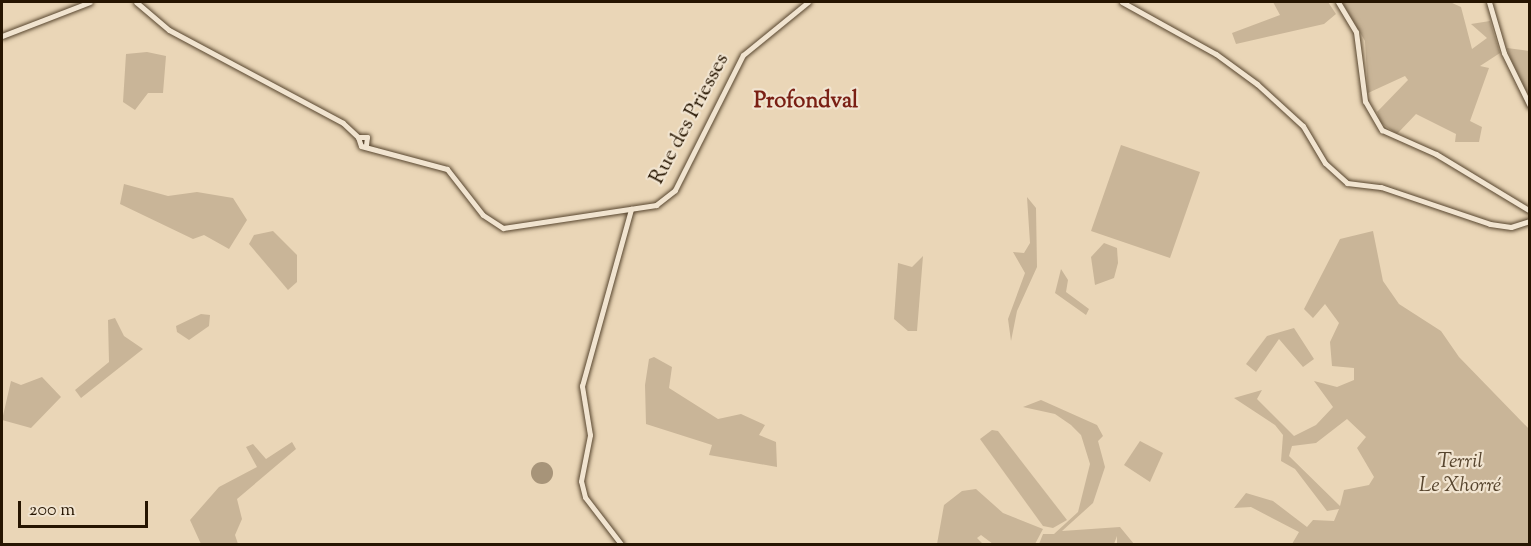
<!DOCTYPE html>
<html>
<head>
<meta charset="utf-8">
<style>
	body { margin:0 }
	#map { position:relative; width:1531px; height:546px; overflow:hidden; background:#ead6b7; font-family:"Sorts Mill Goudy",serif }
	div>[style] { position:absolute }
	.green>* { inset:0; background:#c9b598 }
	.water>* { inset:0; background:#a79479 }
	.round { border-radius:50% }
	.roads { filter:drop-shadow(0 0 2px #57452e) drop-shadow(0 0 2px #57452e) }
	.minor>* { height:5px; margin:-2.5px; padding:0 2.5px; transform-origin:2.5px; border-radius:2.5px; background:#f1e4d0 }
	span { translate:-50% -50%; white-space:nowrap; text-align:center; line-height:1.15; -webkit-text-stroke:4.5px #f1e4d0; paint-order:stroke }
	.street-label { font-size:21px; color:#261501 }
	.park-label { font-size:21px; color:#57452e; font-style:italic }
	.neighbourhood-label { font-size:22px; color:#7a1f14; font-weight:700 }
	.frame { position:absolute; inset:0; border:3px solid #261501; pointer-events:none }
	.scale { position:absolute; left:18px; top:501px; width:130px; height:27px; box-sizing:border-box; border:3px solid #261501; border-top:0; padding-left:8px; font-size:18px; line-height:21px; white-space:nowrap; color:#261501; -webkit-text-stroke:4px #f1e4d0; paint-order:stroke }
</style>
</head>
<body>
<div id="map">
	<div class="green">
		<i style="clip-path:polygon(1273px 2px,1328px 2px,1336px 14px,1324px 24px,1236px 44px,1232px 33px,1280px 15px)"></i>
		<i style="clip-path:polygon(1342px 2px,1450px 2px,1461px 7px,1472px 49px,1487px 38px,1471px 24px,1490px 21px,1500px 53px,1480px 66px,1489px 68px,1470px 121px,1482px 127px,1479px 142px,1455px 142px,1456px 134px,1416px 114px,1397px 134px,1381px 123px,1377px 112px,1408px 80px,1405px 76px,1368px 93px,1365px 41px)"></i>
		<i style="clip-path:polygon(1507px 48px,1529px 51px,1529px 96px,1511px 60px)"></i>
		<i style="clip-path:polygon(147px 52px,166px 56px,163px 93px,148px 93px,135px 110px,123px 102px,126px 54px)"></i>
		<i style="clip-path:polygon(1121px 145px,1200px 172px,1170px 258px,1091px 231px)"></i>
		<i style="clip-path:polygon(124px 184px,168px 196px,197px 192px,233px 198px,247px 220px,229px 249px,204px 235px,193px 239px,120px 204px)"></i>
		<i style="clip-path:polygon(1027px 197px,1036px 208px,1037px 267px,1017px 311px,1011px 341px,1008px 319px,1025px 273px,1013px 252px,1024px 253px,1030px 243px)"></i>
		<i style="clip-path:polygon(273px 231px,297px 255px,297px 282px,288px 290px,249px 244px,254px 235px)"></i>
		<i style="clip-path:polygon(evenodd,1373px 231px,1383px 281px,1399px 304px,1441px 331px,1459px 357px,1529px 429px,1529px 544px,1292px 544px,1299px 532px,1251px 507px,1234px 508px,1246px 493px,1273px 501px,1307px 527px,1313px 520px,1334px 521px,1339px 509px,1327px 511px,1295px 469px,1281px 461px,1283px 435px,1275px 425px,1234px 398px,1262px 390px,1257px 399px,1294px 436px,1316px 425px,1333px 407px,1314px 381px,1337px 387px,1354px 380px,1354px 368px,1332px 366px,1330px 342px,1339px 323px,1325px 304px,1313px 318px,1304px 309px,1340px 239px,1373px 231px,1347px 419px,1366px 437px,1357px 448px,1374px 477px,1369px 485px,1344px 490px,1340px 506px,1289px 456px,1292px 446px,1316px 443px,1347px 419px)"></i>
		<i style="clip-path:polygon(1104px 243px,1117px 248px,1118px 263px,1114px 278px,1095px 285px,1091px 257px)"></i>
		<i style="clip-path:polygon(923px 256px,917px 331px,908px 331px,894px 319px,898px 263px,912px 267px)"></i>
		<i style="clip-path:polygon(1061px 269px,1068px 280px,1066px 292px,1089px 309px,1086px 315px,1055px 293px)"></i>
		<i style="clip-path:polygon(201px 314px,210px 315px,209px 326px,189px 340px,177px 332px,176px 326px)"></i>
		<i style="clip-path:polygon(115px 318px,124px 336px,143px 349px,81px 398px,75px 390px,109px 362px,108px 320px)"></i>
		<i style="clip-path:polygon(1294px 328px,1314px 359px,1303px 367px,1279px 339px,1256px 372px,1246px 364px,1267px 336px)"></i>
		<i style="clip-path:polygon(654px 357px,672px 367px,669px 388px,718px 419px,741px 414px,765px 425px,759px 435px,776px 442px,777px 467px,709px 455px,712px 445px,646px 424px,645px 385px,649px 359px)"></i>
		<i style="clip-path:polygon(42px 377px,61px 397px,31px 428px,2px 420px,11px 381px,21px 385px)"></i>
		<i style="clip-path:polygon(1041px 400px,1097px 425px,1103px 436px,1098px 441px,1105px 467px,1093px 503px,1062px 531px,1120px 527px,1134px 544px,1117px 544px,1117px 536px,1114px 544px,1039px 544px,1043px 534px,1054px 534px,1078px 512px,1090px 464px,1081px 435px,1071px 425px,1055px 414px,1023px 407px)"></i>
		<i style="clip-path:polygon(992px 430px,998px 431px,1067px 520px,1053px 528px,1043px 526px,980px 439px)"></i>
		<i style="clip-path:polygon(1140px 441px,1163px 453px,1150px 482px,1124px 465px)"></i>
		<i style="clip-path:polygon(292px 442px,296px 449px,237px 499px,242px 519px,235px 535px,238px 544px,201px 544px,190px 520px,219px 487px,257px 467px,246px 447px,253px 444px,266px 459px)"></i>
		<i style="clip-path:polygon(976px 489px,1003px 513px,1043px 529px,1035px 544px,993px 544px,981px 535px,977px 538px,983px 544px,937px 544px,944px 505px,962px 491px)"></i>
	</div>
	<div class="water">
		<i class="round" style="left:531px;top:462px;width:22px;height:22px"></i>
	</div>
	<div class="roads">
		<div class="minor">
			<i style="left:136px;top:2px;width:43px;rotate:40.3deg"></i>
			<i style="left:169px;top:30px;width:197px;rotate:28.1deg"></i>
			<i style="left:343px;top:123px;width:21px;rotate:43deg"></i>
			<i style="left:1122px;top:2px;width:107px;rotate:29deg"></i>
			<i style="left:1216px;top:54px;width:51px;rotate:36.2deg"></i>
			<i style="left:1257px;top:84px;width:62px;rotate:42.4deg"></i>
			<i style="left:1303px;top:126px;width:43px;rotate:59.3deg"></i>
			<i style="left:1325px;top:163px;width:30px;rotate:42deg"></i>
			<i style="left:1347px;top:183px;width:34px;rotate:7deg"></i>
			<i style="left:1381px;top:187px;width:115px;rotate:18.7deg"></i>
			<i style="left:1490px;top:224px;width:21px;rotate:8deg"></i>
			<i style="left:1511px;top:227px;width:20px;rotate:-18deg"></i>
			<i style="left:1338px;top:2px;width:35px;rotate:59deg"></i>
			<i style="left:1356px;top:32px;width:70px;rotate:82.6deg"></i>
			<i style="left:1365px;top:101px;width:34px;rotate:60deg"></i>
			<i style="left:1382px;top:130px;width:59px;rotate:24deg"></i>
			<i style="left:1436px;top:154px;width:110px;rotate:31.2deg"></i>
			<i style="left:1489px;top:2px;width:53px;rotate:73.6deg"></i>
			<i style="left:1504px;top:53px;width:59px;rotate:63.9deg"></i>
			<i style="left:2px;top:36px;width:94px;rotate:-21.1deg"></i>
			<i style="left:358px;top:137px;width:9px;rotate:72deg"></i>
			<i style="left:361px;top:146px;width:89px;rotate:15deg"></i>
			<i style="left:447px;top:169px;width:58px;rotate:52deg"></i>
			<i style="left:483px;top:215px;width:24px;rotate:33deg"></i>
			<i style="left:503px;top:228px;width:155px;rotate:-8.5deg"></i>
			<i style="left:656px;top:205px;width:24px;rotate:-38deg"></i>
			<i style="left:675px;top:190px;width:151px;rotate:-63.3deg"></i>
			<i style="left:743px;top:55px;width:84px;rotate:-39.2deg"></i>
			<i style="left:358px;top:137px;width:9px"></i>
			<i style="left:367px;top:137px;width:8px;rotate:97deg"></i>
			<i style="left:621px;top:544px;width:59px;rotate:-127.5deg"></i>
			<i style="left:585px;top:497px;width:16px;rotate:-104deg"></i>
			<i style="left:581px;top:481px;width:47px;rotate:-78.9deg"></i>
			<i style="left:590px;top:435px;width:50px;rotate:-99.3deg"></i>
			<i style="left:582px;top:386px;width:184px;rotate:-74.5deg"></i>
		</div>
	</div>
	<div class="street-label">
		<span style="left:690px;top:119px;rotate:-62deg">Rue des Priesses</span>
	</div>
	<div class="park-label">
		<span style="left:1460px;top:474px">Terril<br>Le Xhorré</span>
	</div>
	<div class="neighbourhood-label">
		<span style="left:806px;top:103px">Profondval</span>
	</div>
	<div class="frame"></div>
	<div class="scale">200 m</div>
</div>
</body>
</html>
